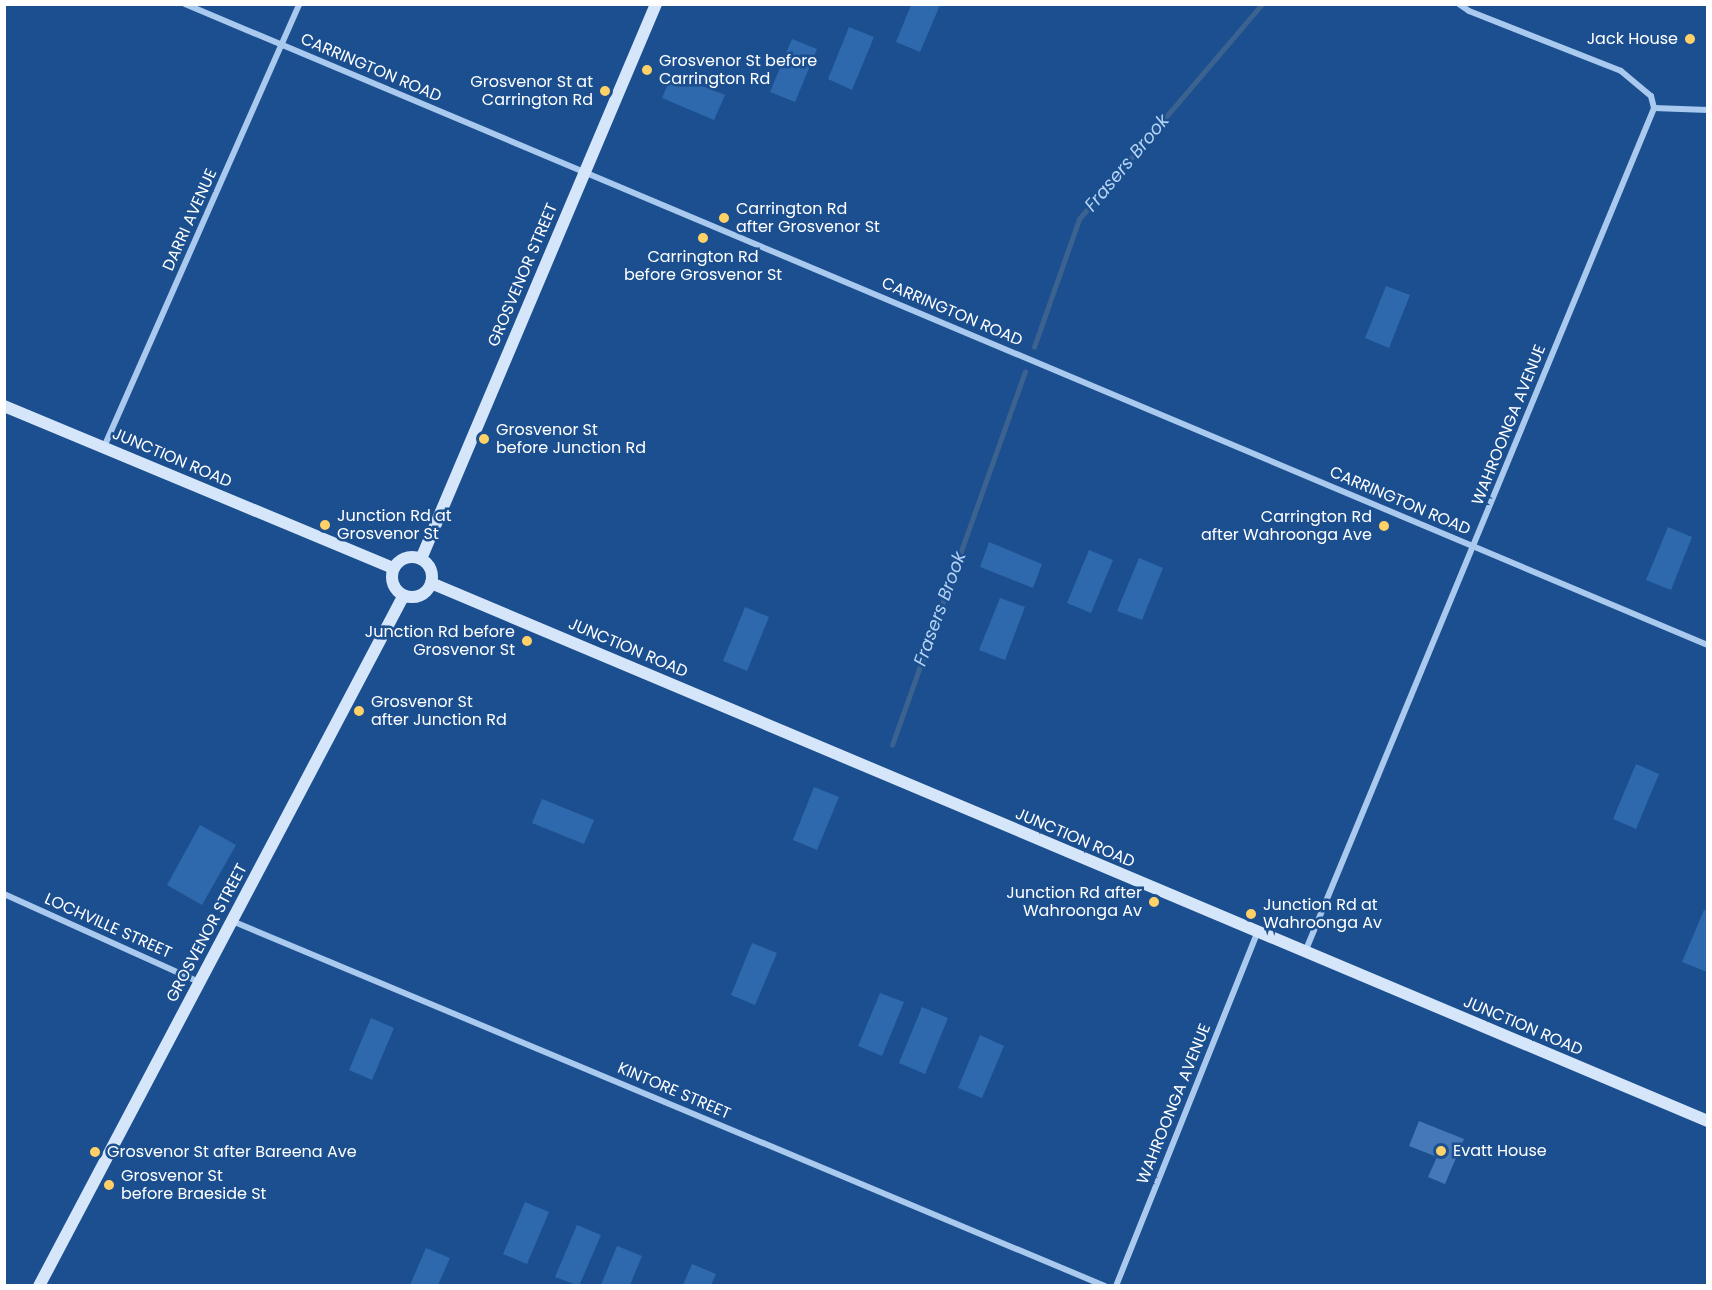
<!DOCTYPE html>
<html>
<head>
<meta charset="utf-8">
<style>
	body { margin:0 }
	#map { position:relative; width:1712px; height:1290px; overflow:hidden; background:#1b4f8f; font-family:Poppins,sans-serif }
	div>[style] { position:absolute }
	.green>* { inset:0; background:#2e69ad }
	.stream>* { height:4.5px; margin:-2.25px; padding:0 2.25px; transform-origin:2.25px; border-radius:2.25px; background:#3c6290 }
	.building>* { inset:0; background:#4478b7 }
	.street>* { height:6px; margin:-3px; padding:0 3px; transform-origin:3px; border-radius:3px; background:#a9c9ee }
	.secondary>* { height:12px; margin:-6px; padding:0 6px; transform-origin:6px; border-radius:6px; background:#d6e6fa }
	.secondary>.ring { margin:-6px; padding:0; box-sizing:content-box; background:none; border:12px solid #d6e6fa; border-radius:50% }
	.dots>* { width:16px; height:16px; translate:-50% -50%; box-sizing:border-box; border:3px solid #1b4f8f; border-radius:50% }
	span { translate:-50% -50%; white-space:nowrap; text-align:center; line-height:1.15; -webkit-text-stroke:5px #1b4f8f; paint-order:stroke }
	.poi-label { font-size:16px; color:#fff }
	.right { translate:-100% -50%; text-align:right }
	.left { translate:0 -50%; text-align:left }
	.street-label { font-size:16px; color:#fff }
	.water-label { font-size:18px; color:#b5d3f5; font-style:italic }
	.frame { position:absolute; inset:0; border:6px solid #fff; pointer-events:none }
</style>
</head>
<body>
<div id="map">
	<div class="green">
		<i style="clip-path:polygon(911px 5px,940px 5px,920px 52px,896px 42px)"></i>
		<i style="clip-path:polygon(849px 27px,874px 37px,852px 90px,828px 79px)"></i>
		<i style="clip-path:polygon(792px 39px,817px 49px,795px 102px,770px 92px)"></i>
		<i style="clip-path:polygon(672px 74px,725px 95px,714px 120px,662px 98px)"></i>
		<i style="clip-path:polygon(1386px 286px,1410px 295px,1389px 348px,1365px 338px)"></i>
		<i style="clip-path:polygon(1668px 527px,1692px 537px,1671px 590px,1646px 580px)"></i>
		<i style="clip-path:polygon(989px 542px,1042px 564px,1033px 588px,980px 567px)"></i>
		<i style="clip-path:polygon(1089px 550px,1113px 560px,1091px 613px,1067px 603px)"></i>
		<i style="clip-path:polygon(1139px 558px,1163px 568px,1142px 620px,1117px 611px)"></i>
		<i style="clip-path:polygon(1000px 598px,1025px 607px,1005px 660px,979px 650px)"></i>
		<i style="clip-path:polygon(745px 607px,769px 617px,747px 671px,723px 661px)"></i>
		<i style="clip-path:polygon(1636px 764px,1659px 774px,1636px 829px,1613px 819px)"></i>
		<i style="clip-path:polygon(814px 787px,839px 797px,817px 850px,793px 840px)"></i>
		<i style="clip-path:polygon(542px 799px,594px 820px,584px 844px,532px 823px)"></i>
		<i style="clip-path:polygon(200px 825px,236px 845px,202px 905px,167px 885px)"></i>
		<i style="clip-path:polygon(1704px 910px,1708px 911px,1707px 972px,1682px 962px)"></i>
		<i style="clip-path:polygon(752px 943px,777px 953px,755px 1005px,731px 995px)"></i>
		<i style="clip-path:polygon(880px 993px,904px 1002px,882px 1056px,858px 1046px)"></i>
		<i style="clip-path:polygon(922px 1007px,948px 1018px,925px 1074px,899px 1063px)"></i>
		<i style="clip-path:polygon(371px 1018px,394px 1028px,372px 1080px,349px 1070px)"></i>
		<i style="clip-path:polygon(980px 1035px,1004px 1046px,982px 1098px,958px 1088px)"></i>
		<i style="clip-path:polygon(525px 1202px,549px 1212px,527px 1264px,503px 1254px)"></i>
		<i style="clip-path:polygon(577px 1225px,601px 1235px,579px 1286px,555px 1277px)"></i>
		<i style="clip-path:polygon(617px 1246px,642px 1256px,630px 1285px,601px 1285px)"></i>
		<i style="clip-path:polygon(426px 1248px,450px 1258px,438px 1285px,410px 1285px)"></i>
		<i style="clip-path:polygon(692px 1264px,716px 1274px,711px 1285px,683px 1285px)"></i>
	</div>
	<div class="stream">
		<i style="left:1034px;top:347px;width:136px;rotate:-70.6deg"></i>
		<i style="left:1079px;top:219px;width:282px;rotate:-49.6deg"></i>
		<i style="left:892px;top:745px;width:396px;rotate:-70.4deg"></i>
	</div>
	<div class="building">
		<i style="clip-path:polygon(1419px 1121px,1464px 1139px,1445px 1184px,1428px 1177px,1437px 1157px,1409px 1146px)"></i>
	</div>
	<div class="street">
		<i style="left:185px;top:4px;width:1652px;rotate:22.83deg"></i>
		<i style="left:1459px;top:4px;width:12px;rotate:35deg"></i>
		<i style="left:1469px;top:11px;width:163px;rotate:21.5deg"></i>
		<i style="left:1621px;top:71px;width:39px;rotate:40deg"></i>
		<i style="left:1651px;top:96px;width:12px;rotate:76deg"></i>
		<i style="left:1654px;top:108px;width:54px;rotate:2.1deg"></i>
		<i style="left:104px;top:447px;width:484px;rotate:-66.2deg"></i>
		<i style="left:4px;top:894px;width:214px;rotate:24.3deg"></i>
		<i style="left:232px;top:921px;width:946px;rotate:22.69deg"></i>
		<i style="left:1305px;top:952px;width:913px;rotate:-67.53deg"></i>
		<i style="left:1116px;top:1286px;width:380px;rotate:-68.2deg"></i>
	</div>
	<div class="secondary">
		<i style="left:4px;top:406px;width:422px;rotate:22.6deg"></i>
		<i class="ring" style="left:392px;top:557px;width:28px;height:28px"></i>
		<i style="left:421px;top:559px;width:603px;rotate:-67.05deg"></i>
		<i style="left:431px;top:583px;width:1386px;rotate:22.85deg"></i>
		<i style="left:39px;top:1286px;width:781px;rotate:-62.16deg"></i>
	</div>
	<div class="dots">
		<i style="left:1690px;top:39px;background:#ffd166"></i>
		<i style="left:647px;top:70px;background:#ffd166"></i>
		<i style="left:605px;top:91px;background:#ffd166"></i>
		<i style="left:724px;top:218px;background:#ffd166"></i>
		<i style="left:703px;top:238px;background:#ffd166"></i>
		<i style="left:484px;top:439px;background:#ffd166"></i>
		<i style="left:325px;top:525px;background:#ffd166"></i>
		<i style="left:1384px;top:526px;background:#ffd166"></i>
		<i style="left:527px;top:641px;background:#ffd166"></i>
		<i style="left:359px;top:711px;background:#ffd166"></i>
		<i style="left:1154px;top:902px;background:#ffd166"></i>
		<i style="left:1251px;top:914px;background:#ffd166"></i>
		<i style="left:1441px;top:1151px;background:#ffd166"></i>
		<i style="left:95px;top:1152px;background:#ffd166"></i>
		<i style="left:109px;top:1185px;background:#ffd166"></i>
	</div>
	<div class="poi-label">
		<span class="right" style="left:1678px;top:39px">Jack House</span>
		<span class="left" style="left:659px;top:70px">Grosvenor St before<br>Carrington Rd</span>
		<span class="right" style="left:593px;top:91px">Grosvenor St at<br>Carrington Rd</span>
		<span class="left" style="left:736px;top:218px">Carrington Rd<br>after Grosvenor St</span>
		<span style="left:703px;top:266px">Carrington Rd<br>before Grosvenor St</span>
		<span class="left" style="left:496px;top:439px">Grosvenor St<br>before Junction Rd</span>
		<span class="left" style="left:337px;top:525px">Junction Rd at<br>Grosvenor St</span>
		<span class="right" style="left:1372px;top:526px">Carrington Rd<br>after Wahroonga Ave</span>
		<span class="right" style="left:515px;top:641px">Junction Rd before<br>Grosvenor St</span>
		<span class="left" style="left:371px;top:711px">Grosvenor St<br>after Junction Rd</span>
		<span class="right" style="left:1142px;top:902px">Junction Rd after<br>Wahroonga Av</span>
		<span class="left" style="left:1263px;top:914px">Junction Rd at<br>Wahroonga Av</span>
		<span class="left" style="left:1453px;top:1151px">Evatt House</span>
		<span class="left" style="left:107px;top:1152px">Grosvenor St after Bareena Ave</span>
		<span class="left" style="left:121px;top:1185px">Grosvenor St<br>before Braeside St</span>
	</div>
	<div class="street-label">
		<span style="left:371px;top:68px;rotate:23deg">CARRINGTON ROAD</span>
		<span style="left:190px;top:220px;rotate:-66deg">DARRI AVENUE</span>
		<span style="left:523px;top:275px;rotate:-67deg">GROSVENOR STREET</span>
		<span style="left:952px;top:312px;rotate:23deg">CARRINGTON ROAD</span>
		<span style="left:1509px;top:425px;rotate:-68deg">WAHROONGA AVENUE</span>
		<span style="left:172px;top:458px;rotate:23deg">JUNCTION ROAD</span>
		<span style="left:1400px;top:501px;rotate:23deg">CARRINGTON ROAD</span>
		<span style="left:628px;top:648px;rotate:23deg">JUNCTION ROAD</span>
		<span style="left:1075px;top:838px;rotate:23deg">JUNCTION ROAD</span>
		<span style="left:108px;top:926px;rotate:24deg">LOCHVILLE STREET</span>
		<span style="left:207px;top:933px;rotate:-62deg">GROSVENOR STREET</span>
		<span style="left:1523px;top:1026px;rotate:23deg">JUNCTION ROAD</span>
		<span style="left:674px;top:1091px;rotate:23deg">KINTORE STREET</span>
		<span style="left:1174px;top:1104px;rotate:-68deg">WAHROONGA AVENUE</span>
	</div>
	<div class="water-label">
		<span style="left:1127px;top:163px;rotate:-50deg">Frasers Brook</span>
		<span style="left:940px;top:609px;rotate:-70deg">Frasers Brook</span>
	</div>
	<div class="frame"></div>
</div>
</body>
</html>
